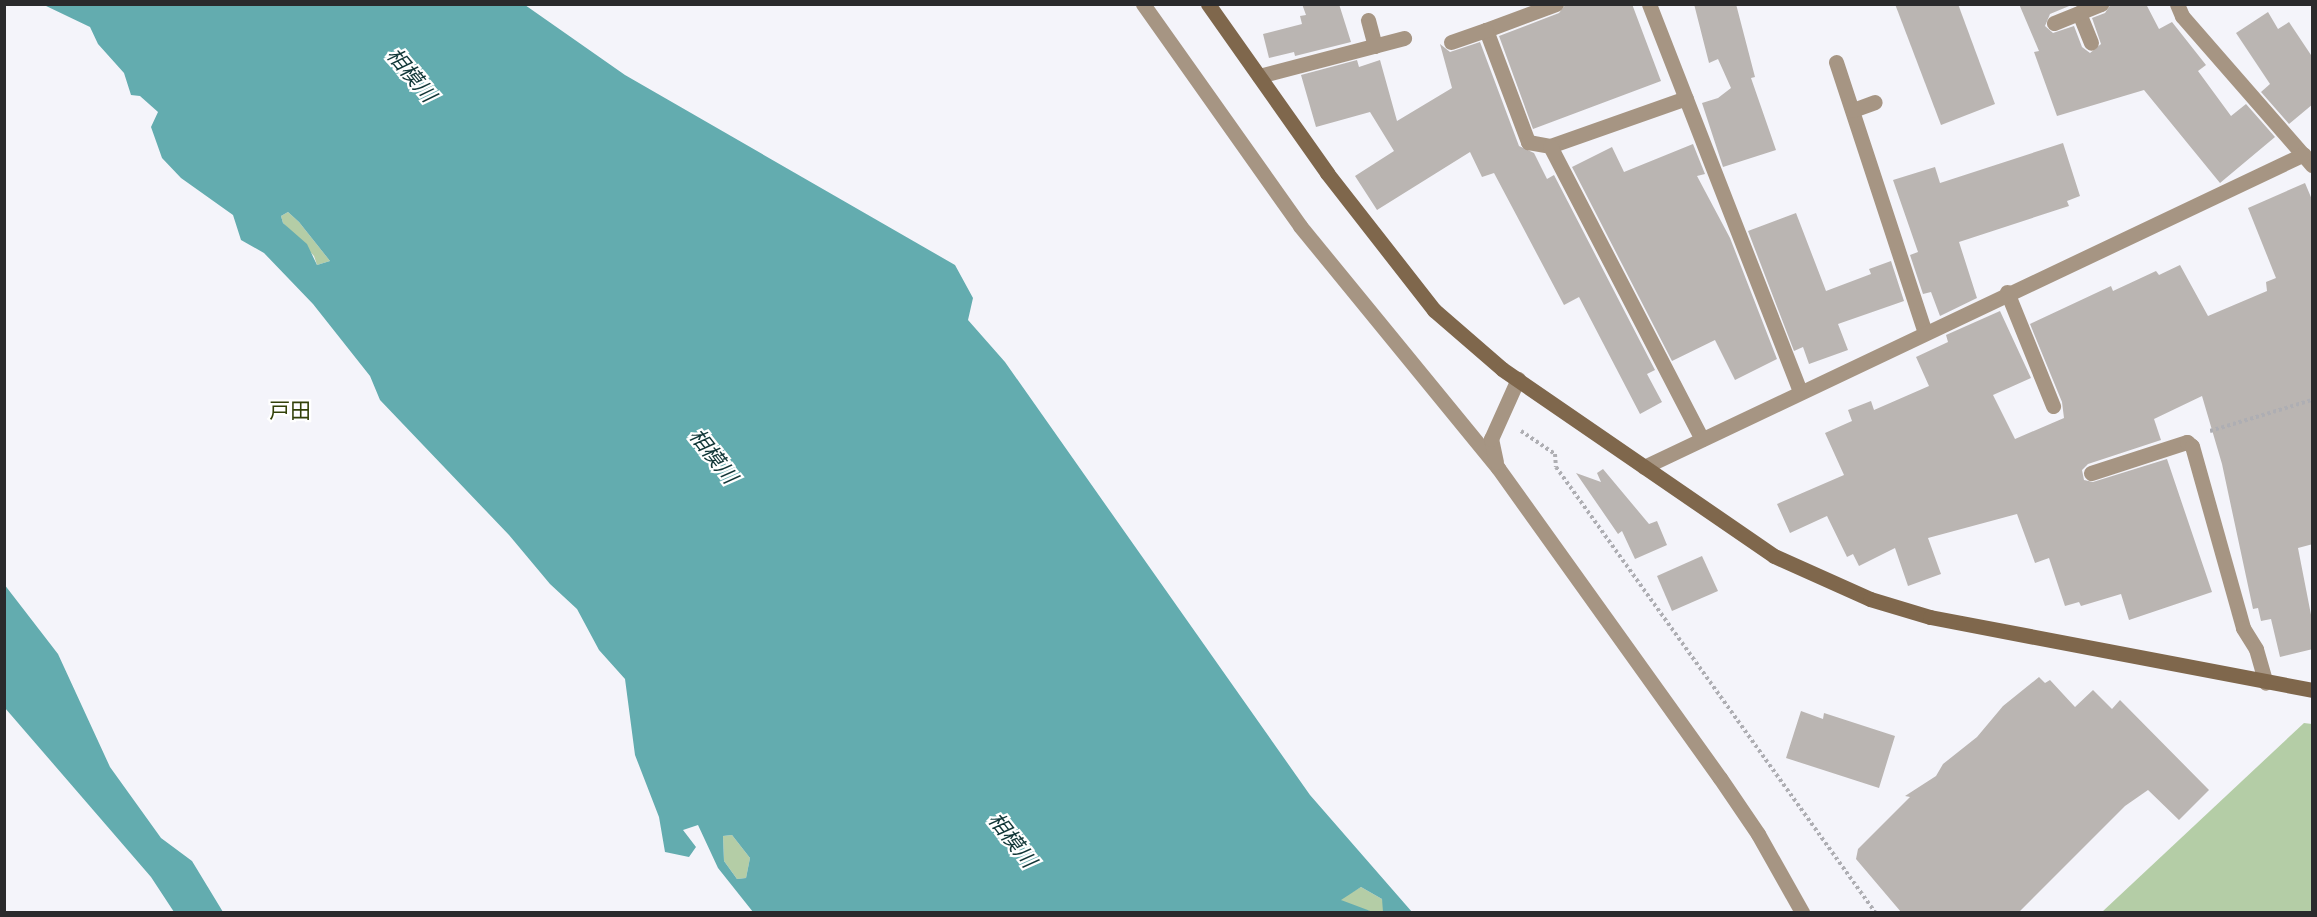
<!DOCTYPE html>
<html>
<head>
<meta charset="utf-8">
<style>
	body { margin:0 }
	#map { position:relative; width:2317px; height:917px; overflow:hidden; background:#f4f4fa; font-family:Merriweather,"Noto Sans JP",serif }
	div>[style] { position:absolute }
	.green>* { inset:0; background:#b4cda6 }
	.water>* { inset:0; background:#63acaf }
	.building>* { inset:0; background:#bab5b2 }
	.path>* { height:4px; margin-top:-2px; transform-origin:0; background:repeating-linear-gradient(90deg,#aeaeb3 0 3px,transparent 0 6px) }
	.lane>* { height:15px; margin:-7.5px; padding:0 7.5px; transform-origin:7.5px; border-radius:7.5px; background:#a69583 }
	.street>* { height:15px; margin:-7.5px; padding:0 7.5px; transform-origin:7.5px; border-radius:7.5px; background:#a69583 }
	.secondary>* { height:15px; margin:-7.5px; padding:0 7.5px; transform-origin:7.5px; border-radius:7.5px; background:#7f674c }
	span { translate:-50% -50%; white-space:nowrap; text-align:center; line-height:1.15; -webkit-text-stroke:4.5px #fff; paint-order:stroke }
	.water-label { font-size:21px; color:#113637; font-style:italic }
	.neighbourhood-label { font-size:21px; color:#324109 }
	.frame { position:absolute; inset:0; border:6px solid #2a2a2c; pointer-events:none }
</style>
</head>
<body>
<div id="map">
	<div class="green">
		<i style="clip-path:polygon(288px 212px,299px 222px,330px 261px,317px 265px,314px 256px,283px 223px,281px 216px)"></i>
		<i style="clip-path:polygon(2304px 723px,2312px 724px,2312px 912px,2102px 912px)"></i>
		<i style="clip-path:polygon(732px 835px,750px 858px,746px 878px,737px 879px,724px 861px,723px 836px)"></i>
		<i style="clip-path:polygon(1361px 887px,1382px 899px,1386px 911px,1373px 912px,1344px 904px,1340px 899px)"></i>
	</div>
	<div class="water">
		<i style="clip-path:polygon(evenodd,44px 5px,525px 5px,625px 75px,955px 265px,973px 298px,968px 320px,1005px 362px,1310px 795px,1412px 912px,1383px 912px,1382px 899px,1361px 887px,1341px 900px,1373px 912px,753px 912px,718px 868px,698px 825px,683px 830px,696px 847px,689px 857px,665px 852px,659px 817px,635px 755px,625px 679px,599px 650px,577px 609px,550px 584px,509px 535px,380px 400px,370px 376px,313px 304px,264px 253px,241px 240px,233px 215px,181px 178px,162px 158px,151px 127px,158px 112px,140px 96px,131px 95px,124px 73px,98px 44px,90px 27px,44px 5px,288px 212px,299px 222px,330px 261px,317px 265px,307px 244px,283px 223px,281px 216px,288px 212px,44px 5px,732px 835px,750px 858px,746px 878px,737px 879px,724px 861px,723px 836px,732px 835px)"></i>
		<i style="clip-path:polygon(4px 584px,58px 654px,110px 767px,161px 838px,192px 861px,223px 912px,174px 912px,151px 877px,5px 708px)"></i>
	</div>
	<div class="building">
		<i style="clip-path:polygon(1302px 4px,1339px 4px,1351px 42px,1295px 56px,1294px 52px,1269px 58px,1263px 34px,1302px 24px,1300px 16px,1306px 15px)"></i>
		<i style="clip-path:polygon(1566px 4px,1632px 4px,1661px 81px,1533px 129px,1499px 36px,1559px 13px)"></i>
		<i style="clip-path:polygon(1694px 4px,1736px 4px,1755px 77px,1751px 78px,1776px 150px,1723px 167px,1702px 103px,1718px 98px,1731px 88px,1718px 59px,1709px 63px)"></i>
		<i style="clip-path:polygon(1895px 4px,1958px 4px,1995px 104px,1941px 125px)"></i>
		<i style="clip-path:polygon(2019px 4px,2074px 4px,2050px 14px,2045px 26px,2053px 33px,2074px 26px,2082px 47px,2090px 53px,2101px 44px,2092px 18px,2105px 13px,2111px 4px,2146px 4px,2159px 29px,2172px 22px,2206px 65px,2198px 71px,2231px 116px,2246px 104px,2275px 137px,2220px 183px,2144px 90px,2057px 116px,2034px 52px,2039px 51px)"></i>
		<i style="clip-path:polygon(2268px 12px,2278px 29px,2289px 22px,2313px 58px,2313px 104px,2289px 124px,2261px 92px,2270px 84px,2236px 33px)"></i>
		<i style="clip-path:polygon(1480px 42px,1519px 146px,1534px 153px,1547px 179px,1554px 175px,1655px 370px,1647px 374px,1662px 402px,1640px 414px,1579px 297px,1564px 305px,1494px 173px,1482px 177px,1470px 152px,1377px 210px,1355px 176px,1394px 151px,1370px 112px,1316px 127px,1301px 75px,1357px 60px,1359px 67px,1380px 60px,1397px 121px,1452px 88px,1440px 44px,1450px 52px)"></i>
		<i style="clip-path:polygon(2063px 143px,2080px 196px,2067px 201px,2069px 206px,1959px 242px,1977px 298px,1940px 316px,1931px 292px,1923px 294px,1910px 255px,1918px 252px,1893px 180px,1935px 167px,1940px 183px)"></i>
		<i style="clip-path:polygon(1693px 144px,1705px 174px,1697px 176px,1730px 238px,1777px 359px,1735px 380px,1715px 340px,1672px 361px,1572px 167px,1612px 147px,1624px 172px)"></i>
		<i style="clip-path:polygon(2305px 183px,2313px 202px,2313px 544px,2298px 548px,2313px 625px,2313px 649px,2280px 657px,2271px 619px,2261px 621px,2258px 608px,2253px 609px,2222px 464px,2202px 396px,2154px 419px,2161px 440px,2088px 464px,2082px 470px,2084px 480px,2093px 482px,2167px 459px,2212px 592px,2129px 620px,2121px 594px,2081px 606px,2079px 602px,2065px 606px,2049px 558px,2035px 563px,2017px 514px,1928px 538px,1941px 574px,1908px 586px,1895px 548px,1859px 566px,1853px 554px,1847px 557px,1827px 516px,1790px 533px,1777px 504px,1844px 475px,1825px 433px,1852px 421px,1848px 410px,1871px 401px,1874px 410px,1929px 386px,1916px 357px,1948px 342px,1946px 335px,2000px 311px,2031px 378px,1993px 395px,2015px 439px,2064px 418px,2062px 402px,2030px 324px,2111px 286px,2113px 291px,2156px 271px,2159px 275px,2180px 265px,2208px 316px,2267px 291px,2266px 282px,2276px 278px,2248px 208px)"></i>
		<i style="clip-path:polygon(1796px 213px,1826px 291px,1871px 274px,1869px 269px,1891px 261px,1904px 301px,1838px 324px,1848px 350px,1809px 364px,1803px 347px,1794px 351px,1748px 231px)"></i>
		<i style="clip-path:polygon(1603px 469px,1649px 524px,1657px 521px,1667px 545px,1635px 559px,1622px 531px,1618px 534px,1576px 473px,1601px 482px,1597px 473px)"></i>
		<i style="clip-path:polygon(1702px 556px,1718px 591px,1672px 611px,1657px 576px)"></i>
		<i style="clip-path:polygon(2039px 677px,2045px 683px,2050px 680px,2075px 707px,2093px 690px,2112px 709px,2120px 700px,2209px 790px,2179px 820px,2148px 790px,2125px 806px,2019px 912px,1901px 912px,1856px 859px,1858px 849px,1910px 797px,1905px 796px,1936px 776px,1943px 764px,1977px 737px,2003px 706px)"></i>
		<i style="clip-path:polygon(1801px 711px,1823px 719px,1824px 713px,1895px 736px,1879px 788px,1786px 758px)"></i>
	</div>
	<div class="path">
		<i style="left:1521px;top:431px;width:41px;rotate:34.1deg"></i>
		<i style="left:1555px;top:454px;width:13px;rotate:86deg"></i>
		<i style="left:1556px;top:467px;width:548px;rotate:54.37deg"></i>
		<i style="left:2210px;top:431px;width:107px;rotate:-16.9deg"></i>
	</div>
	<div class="lane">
		<i style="left:1556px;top:4px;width:75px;rotate:159.6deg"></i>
		<i style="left:1486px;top:30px;width:120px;rotate:69.4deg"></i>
		<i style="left:1528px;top:142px;width:22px;rotate:10deg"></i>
		<i style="left:1550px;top:146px;width:144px;rotate:-19.4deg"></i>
		<i style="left:2079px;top:13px;width:32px;rotate:68deg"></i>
		<i style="left:1368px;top:20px;width:27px;rotate:75deg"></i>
		<i style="left:2054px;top:23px;width:51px;rotate:-22deg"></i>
		<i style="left:1451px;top:42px;width:37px;rotate:-19deg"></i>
		<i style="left:1836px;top:62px;width:284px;rotate:71.8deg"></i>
		<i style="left:1259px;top:76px;width:150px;rotate:-14.7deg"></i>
		<i style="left:1853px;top:110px;width:23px;rotate:-20deg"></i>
		<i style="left:1550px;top:146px;width:330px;rotate:62.6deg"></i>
		<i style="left:2007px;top:292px;width:123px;rotate:68deg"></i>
		<i style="left:2091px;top:473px;width:101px;rotate:-17.9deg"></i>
		<i style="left:2187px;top:442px;width:6px;rotate:39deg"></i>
		<i style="left:2192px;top:446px;width:189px;rotate:74.3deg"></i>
		<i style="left:2243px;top:628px;width:25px;rotate:58deg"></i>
		<i style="left:2256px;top:649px;width:35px;rotate:74deg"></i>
	</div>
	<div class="street">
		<i style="left:1143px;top:4px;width:272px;rotate:54.7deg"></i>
		<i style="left:1300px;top:226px;width:313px;rotate:50.7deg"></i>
		<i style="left:1498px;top:468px;width:381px;rotate:54.4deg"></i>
		<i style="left:1720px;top:778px;width:68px;rotate:55.8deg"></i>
		<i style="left:1758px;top:834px;width:90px;rotate:60.6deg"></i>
		<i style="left:1649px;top:4px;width:416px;rotate:68.7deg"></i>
		<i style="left:2177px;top:4px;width:13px;rotate:67deg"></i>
		<i style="left:2182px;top:16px;width:198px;rotate:48.9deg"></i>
		<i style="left:1496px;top:462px;width:24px;rotate:-102deg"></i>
		<i style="left:1491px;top:439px;width:66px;rotate:-65.8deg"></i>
		<i style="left:1644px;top:467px;width:730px;rotate:-25.37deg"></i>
	</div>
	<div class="secondary">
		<i style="left:1208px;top:4px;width:207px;rotate:54.8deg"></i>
		<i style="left:1327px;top:173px;width:174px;rotate:52deg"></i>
		<i style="left:1434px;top:310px;width:90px;rotate:40.9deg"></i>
		<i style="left:1502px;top:369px;width:330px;rotate:34.5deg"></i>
		<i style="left:1774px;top:556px;width:105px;rotate:24.1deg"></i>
		<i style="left:1870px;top:599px;width:63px;rotate:16.7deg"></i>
		<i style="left:1930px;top:617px;width:389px;rotate:10.8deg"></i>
	</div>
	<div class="water-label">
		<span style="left:411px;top:75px;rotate:50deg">相模川</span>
		<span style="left:713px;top:456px;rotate:52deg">相模川</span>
		<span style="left:1012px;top:840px;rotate:52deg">相模川</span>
	</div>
	<div class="neighbourhood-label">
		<span style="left:290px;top:411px">戸田</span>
	</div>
	<div class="frame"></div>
</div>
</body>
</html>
